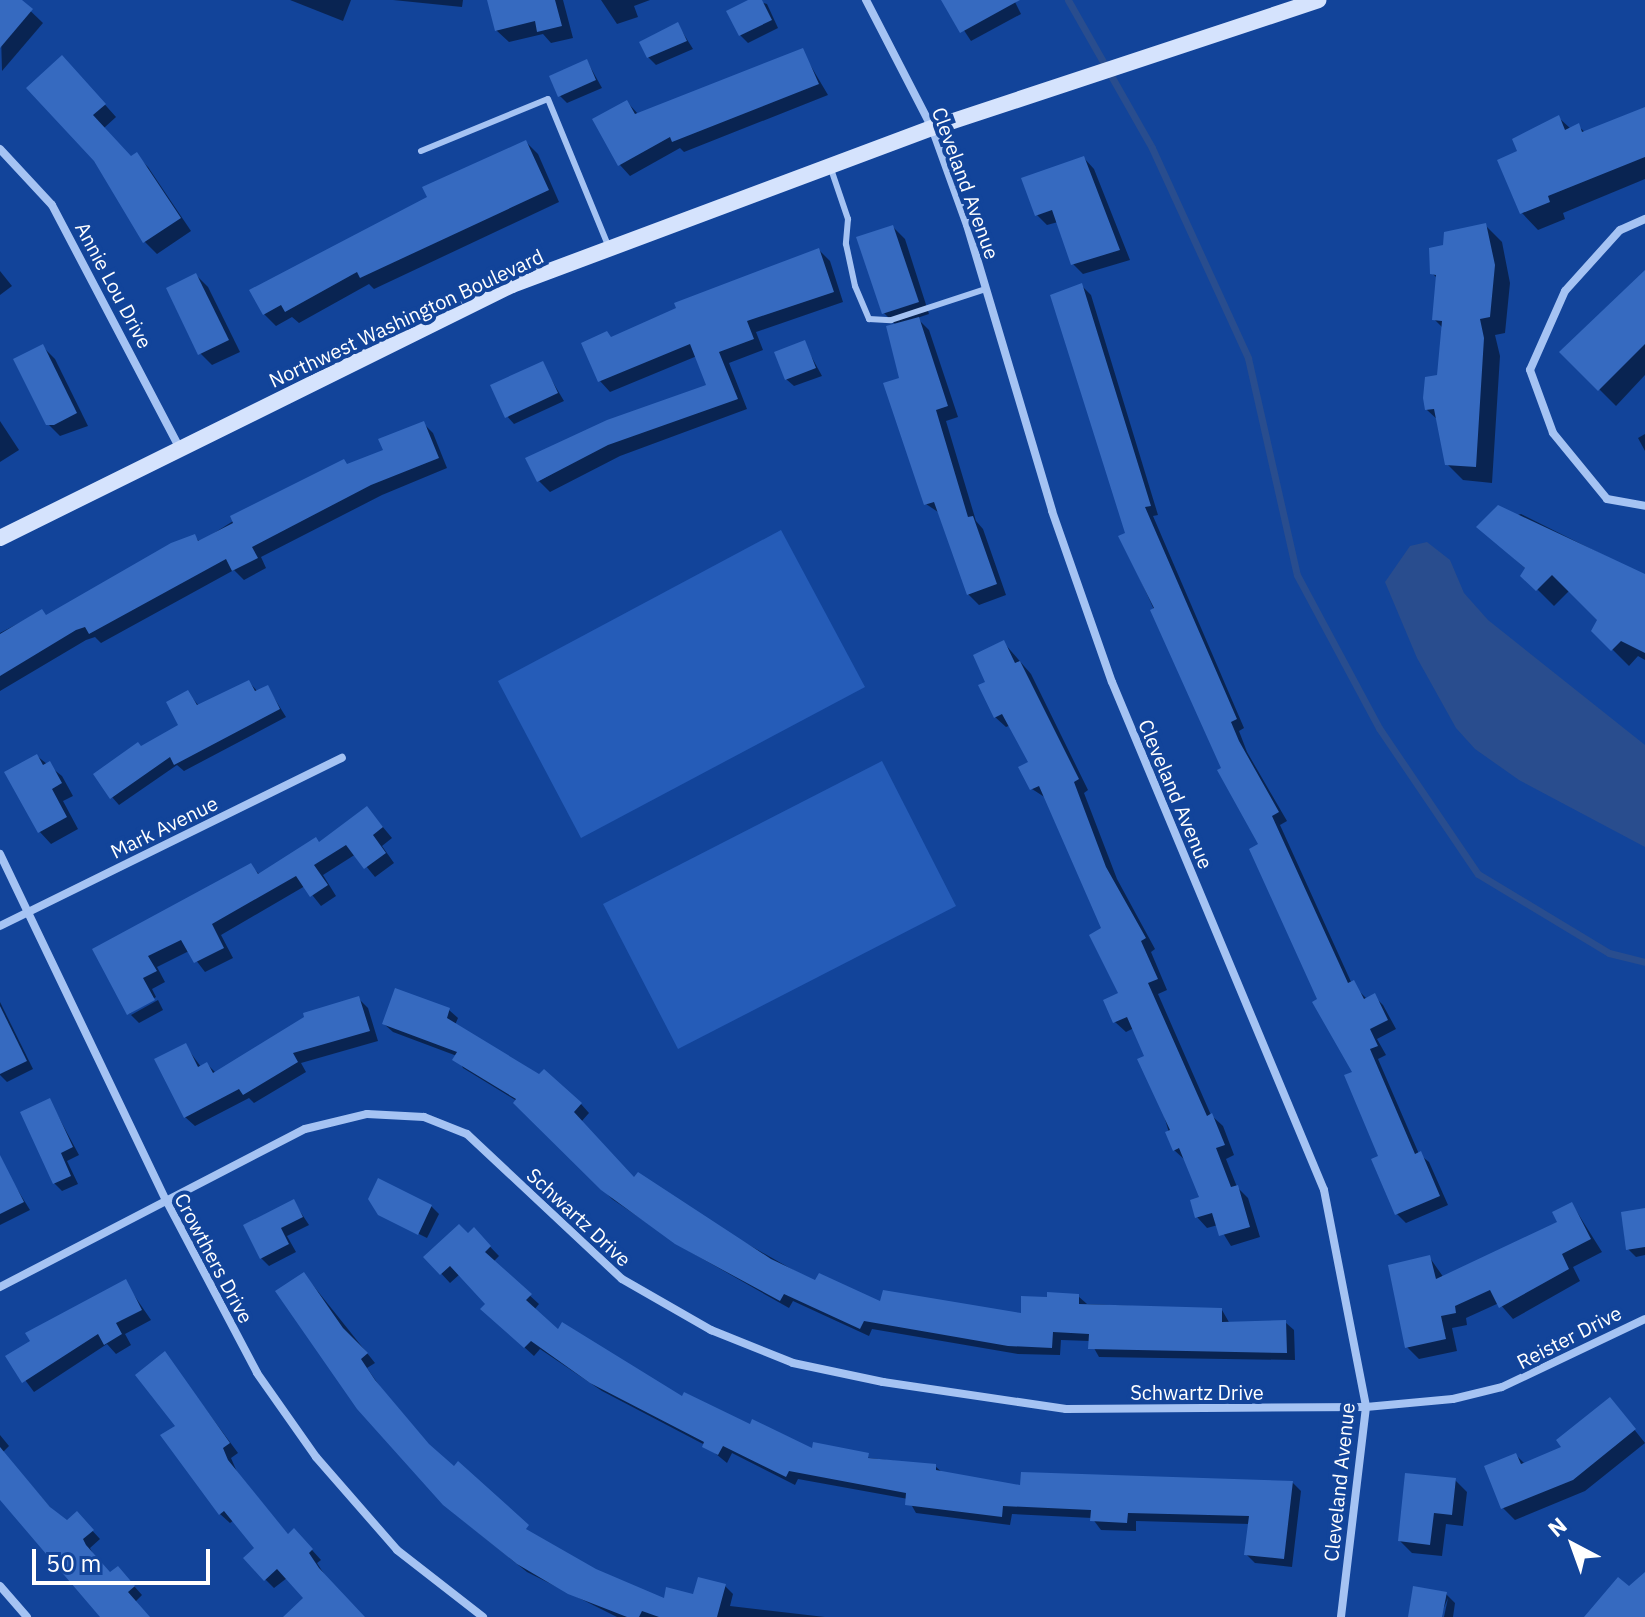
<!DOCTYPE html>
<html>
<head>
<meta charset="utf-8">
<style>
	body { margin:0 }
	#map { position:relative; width:1645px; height:1617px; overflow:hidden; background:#12449a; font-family:"IBM Plex Sans",sans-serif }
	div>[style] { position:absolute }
	.green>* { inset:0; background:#255cb8 }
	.water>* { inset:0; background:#294d8e }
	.shadow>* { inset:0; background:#0007 }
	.stream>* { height:7px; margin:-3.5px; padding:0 3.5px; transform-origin:3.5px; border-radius:3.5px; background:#294d8e }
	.building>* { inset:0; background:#366ac0 }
	.service>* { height:6px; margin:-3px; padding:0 3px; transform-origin:3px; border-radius:3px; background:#a5c3f3 }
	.minor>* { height:8px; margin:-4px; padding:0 4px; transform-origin:4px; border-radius:4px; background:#a5c3f3 }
	.secondary>* { height:16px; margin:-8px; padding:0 8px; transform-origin:8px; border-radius:8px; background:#d5e3fd }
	span { translate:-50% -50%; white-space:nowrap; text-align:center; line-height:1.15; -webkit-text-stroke:8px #12449a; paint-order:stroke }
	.street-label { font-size:20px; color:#fff }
	.north { position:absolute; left:1533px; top:1505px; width:80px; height:80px; -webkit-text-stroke:6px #12449a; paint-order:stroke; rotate:319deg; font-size:22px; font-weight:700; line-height:32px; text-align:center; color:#fff }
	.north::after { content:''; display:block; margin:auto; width:28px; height:36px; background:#fff; clip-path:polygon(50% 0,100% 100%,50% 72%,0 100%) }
	.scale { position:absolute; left:32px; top:1549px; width:178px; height:36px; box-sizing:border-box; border:4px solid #fff; border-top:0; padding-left:10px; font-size:24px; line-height:28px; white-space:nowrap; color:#fff; -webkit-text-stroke:6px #12449a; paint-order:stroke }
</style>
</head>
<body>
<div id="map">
	<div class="green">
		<i style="clip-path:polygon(781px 530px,865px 687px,581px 838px,498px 681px)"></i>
		<i style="clip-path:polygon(882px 761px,956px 906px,678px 1049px,603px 904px)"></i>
	</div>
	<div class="water">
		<i style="clip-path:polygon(1427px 542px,1450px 560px,1464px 593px,1488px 620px,1645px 745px,1645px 847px,1519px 780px,1475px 749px,1456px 728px,1417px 658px,1385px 582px,1410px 546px)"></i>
	</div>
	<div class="shadow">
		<i style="clip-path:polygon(0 0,19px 0,43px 23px,2px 71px)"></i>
		<i style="clip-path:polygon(290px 0,351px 0,343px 21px)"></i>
		<i style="clip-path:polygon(393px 0,463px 0,462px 7px)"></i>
		<i style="clip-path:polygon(493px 0,563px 0,573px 38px,551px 43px,543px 34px,509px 42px,496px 30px)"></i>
		<i style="clip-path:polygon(601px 0,650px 0,634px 6px,638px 17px,617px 24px)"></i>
		<i style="clip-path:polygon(753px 0,767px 4px,778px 28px,748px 43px,740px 35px)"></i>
		<i style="clip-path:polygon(944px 0,1014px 0,1021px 14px,971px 41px)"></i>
		<i style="clip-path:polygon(678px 25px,693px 49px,656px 65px,648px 57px)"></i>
		<i style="clip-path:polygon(802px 51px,828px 95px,684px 152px,680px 148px,630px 176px,620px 165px,627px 102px,639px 115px)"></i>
		<i style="clip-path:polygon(587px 61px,602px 88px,567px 103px,560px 96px)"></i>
		<i style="clip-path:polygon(74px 70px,116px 117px,104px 128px,131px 158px,136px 155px,148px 167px,191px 231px,157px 254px,145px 242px)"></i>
		<i style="clip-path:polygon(1645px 109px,1645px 179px,1563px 213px,1565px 219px,1538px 230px,1522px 213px,1520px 152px,1558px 117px,1571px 129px,1578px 126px,1586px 133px)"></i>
		<i style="clip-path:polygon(526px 142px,538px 154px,559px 202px,374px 289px,369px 284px,299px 323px,292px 317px,276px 326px,264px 314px,430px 198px)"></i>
		<i style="clip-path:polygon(1084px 158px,1094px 169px,1130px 260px,1083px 274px,1073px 264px,1058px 222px,1047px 225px,1037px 215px)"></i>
		<i style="clip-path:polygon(1486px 226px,1502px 242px,1510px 283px,1505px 333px,1495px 335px,1500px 356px,1492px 483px,1463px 480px,1447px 464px,1439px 421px,1427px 410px,1439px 376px,1443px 328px,1434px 319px,1438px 279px,1432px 273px,1445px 247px)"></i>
		<i style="clip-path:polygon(893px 227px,905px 239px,929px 314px,917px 318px,929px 330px,958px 417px,946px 421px,976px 521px,983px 529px,1006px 595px,979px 605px,968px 594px,941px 514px,926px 504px,896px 325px,883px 312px)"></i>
		<i style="clip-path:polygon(819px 250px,830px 261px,843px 302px,756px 332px,763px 350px,729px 363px,747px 409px,620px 456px,550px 492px,539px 481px,709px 386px,697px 356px,610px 392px,600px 381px,612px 338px)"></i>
		<i style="clip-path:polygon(0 271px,12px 286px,0 295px)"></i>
		<i style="clip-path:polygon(1645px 272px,1645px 375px,1616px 406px,1562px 352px)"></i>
		<i style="clip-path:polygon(196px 275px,208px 287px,240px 352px,212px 365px,200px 353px)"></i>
		<i style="clip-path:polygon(1082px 286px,1091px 295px,1158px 515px,1153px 516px,1244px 728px,1239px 731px,1247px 752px,1287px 821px,1280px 825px,1352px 984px,1367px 999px,1374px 996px,1383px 1005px,1396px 1029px,1377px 1039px,1386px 1055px,1378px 1059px,1419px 1154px,1429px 1162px,1448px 1205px,1406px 1223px,1397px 1214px,1355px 1073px,1320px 1000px,1261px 845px,1121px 537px,1127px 535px)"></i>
		<i style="clip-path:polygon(804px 343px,822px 376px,794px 386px,786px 379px)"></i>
		<i style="clip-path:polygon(43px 347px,55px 359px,88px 426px,60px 436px,48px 424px)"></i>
		<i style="clip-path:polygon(542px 364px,564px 401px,514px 424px,507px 416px)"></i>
		<i style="clip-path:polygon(0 421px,19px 450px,0 462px)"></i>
		<i style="clip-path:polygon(423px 423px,433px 433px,447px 468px,382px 495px,261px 557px,266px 568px,244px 580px,234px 570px,101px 643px,95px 637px,86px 640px,0 691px,0 633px,42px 611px,47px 617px,194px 536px,200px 542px,271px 497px,385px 451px)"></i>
		<i style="clip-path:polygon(1645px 434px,1645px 451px,1638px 438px)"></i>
		<i style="clip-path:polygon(1521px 514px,1645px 576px,1645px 660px,1638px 656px,1629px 666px,1594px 631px,1600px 620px,1570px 590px,1554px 606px,1523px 575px,1526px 569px,1479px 527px)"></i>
		<i style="clip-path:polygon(1004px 643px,1031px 674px,1088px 790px,1084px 793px,1117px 879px,1155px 949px,1151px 952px,1167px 990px,1158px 994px,1211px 1115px,1223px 1126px,1234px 1155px,1226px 1159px,1237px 1187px,1248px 1198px,1260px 1237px,1231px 1246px,1218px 1225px,1207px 1228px,1197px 1217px,1201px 1199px,1185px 1160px,1174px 1150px,1147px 1057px,1134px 1028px,1126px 1032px,1115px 1022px,1121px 994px,1104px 929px,1046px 798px,1032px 789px,1031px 762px,1011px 725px,1006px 727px,995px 717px,988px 683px)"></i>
		<i style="clip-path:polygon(249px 682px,258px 692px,268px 688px,286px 717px,184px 771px,177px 765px,119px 805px,112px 797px,181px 726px,188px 693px,199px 706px)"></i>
		<i style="clip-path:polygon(37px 756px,62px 776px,73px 796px,63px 801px,78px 829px,51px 844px,39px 831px)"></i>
		<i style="clip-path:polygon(367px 808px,392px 838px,382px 846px,394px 863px,375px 877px,356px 854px,323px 875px,336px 896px,321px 906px,305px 886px,221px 935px,233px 958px,205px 972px,189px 951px,157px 967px,165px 982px,152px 989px,156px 997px,129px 1014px,94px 950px,250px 865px,260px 875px,319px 844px)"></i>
		<i style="clip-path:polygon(359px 999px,368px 1008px,378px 1041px,301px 1063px,306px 1072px,254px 1103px,249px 1098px,195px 1126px,185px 1117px,185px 1045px,201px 1067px,207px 1064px,216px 1073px)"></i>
		<i style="clip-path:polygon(158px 1000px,163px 1010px,139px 1023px,131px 1015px)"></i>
		<i style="clip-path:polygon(0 1002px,33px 1069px,7px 1082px,0 1075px)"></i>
		<i style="clip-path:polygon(449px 1010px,458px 1018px,455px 1025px,581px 1104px,589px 1113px,581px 1122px,635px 1180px,816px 1283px,882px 1304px,1022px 1315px,1078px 1296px,1087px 1304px,1222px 1310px,1230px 1324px,1285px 1322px,1294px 1330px,1295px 1360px,1099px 1357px,1090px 1341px,1061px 1340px,1060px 1355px,1018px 1354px,872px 1329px,869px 1336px,793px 1301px,789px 1308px,687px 1250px,612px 1199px,517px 1101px,463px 1068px,457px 1056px,393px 1032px,384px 1024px)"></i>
		<i style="clip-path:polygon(50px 1101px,79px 1155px,67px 1161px,78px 1184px,62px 1191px,54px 1183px)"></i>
		<i style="clip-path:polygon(9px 1176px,30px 1210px,0 1225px,0 1181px)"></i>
		<i style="clip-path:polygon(294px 1202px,309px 1225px,287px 1236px,296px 1252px,269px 1266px,261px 1258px)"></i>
		<i style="clip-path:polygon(1572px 1204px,1602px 1252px,1573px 1267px,1580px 1281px,1513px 1319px,1499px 1303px,1466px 1318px,1467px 1325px,1452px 1328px,1457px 1351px,1419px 1359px,1407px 1347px,1430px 1258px,1444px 1278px,1560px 1223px)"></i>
		<i style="clip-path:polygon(431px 1206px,439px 1214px,427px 1238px,381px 1215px)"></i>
		<i style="clip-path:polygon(1645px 1210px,1645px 1255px,1636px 1257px,1628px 1249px)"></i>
		<i style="clip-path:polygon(474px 1230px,499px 1256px,493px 1262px,539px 1304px,534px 1310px,558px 1332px,683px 1399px,814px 1451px,935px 1466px,943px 1473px,1022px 1487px,1292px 1482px,1301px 1491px,1292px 1567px,1255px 1563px,1246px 1554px,1250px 1524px,1136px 1521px,1136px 1531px,1101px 1530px,1092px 1518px,1012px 1514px,1010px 1525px,916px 1513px,908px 1499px,798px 1479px,795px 1485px,732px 1453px,727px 1463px,705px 1445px,602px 1391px,540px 1349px,534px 1356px,492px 1318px,488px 1304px,460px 1274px,450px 1283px,426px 1257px)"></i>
		<i style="clip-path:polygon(304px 1274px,375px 1363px,367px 1368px,383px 1391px,433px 1450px,535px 1537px,595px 1571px,665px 1601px,725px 1586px,733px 1594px,730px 1606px,825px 1617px,617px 1617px,527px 1572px,454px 1513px)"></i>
		<i style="clip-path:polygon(125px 1282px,151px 1320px,125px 1334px,131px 1345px,116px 1354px,107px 1344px,34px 1392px,8px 1357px)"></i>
		<i style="clip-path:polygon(165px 1354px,238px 1453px,231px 1458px,237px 1472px,289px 1536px,303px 1540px,321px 1560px,317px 1563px,328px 1580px,363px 1617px,303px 1617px,306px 1599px,287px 1578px,274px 1588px,265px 1579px,257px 1548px,234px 1520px,230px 1523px,220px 1514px,163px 1436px,178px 1426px)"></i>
		<i style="clip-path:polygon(1610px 1399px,1645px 1443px,1585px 1491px,1515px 1520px,1503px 1508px,1516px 1455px,1525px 1464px,1565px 1448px)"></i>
		<i style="clip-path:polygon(0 1435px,9px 1446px,3px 1452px,54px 1512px,67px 1523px,77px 1514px,100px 1539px,90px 1548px,94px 1556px,111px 1575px,126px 1577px,142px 1595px,135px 1602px,148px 1617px,107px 1617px,0 1496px)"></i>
		<i style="clip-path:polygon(1455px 1480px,1467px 1492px,1463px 1526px,1446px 1524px,1442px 1556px,1412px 1553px,1400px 1541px)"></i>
		<i style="clip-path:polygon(1446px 1594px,1455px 1603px,1453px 1617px,1444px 1617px,1448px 1598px,1440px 1617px,1410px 1617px)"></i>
	</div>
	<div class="stream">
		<i style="left:1068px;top:0;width:170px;rotate:60.4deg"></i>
		<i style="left:1152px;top:148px;width:231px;rotate:65.4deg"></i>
		<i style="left:1248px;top:358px;width:222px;rotate:77.3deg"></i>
		<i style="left:1297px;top:575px;width:174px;rotate:61.8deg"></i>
		<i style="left:1379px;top:728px;width:176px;rotate:55.9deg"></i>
		<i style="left:1478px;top:874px;width:153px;rotate:31.1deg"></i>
		<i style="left:1609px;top:953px;width:37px;rotate:14deg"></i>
	</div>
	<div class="building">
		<i style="clip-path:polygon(0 0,22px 0,33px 9px,0 48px)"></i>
		<i style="clip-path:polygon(487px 0,555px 0,562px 26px,537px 32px,535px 21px,495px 31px)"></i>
		<i style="clip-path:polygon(748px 0,762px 0,772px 20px,739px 36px,726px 11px)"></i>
		<i style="clip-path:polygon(941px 0,1020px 0,960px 33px)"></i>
		<i style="clip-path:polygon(678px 22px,687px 41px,647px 58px,639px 42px)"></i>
		<i style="clip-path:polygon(803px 48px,819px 84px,672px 142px,670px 137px,618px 166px,592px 119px,627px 100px,635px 114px)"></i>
		<i style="clip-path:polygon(62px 55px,106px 104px,93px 115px,131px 156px,137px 152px,181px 218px,143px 243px,94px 161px,26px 88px)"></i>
		<i style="clip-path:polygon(587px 59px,596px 80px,558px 97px,549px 76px)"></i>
		<i style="clip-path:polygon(1645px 107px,1645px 157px,1548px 196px,1550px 202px,1520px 214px,1497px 160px,1517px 151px,1512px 139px,1559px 115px,1565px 130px,1579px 123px,1582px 132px)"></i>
		<i style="clip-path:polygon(526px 140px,549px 190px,360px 278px,357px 272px,285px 312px,281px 305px,263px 315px,249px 290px,427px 197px,422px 187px)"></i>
		<i style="clip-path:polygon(1084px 156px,1120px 250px,1071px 265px,1052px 210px,1035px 216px,1021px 178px)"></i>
		<i style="clip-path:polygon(1486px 223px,1495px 265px,1490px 317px,1480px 319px,1484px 338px,1476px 467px,1445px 465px,1434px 409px,1425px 410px,1423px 398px,1425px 377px,1437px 375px,1442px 321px,1432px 320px,1436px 275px,1430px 274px,1429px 248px,1443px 245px,1444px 232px)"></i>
		<i style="clip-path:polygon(893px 225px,919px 302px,882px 314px,856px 237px)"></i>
		<i style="clip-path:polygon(819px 248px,834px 292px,747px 321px,754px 339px,719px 352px,738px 399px,608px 445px,537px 482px,525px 458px,607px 420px,706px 385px,690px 344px,598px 382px,581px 343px,607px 331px,611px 337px,676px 308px,674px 303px)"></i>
		<i style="clip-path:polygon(1645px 270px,1645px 344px,1598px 391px,1559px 352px)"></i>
		<i style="clip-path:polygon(196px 273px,229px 340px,198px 355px,166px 288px)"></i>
		<i style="clip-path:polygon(1082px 283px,1151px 506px,1145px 507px,1237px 719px,1231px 722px,1239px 741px,1279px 812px,1272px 816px,1348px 983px,1354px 980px,1364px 999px,1375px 993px,1388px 1020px,1370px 1029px,1378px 1046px,1370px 1049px,1415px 1154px,1421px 1151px,1440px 1196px,1395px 1215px,1371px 1159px,1378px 1156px,1344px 1075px,1352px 1072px,1312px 1002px,1317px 999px,1249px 849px,1258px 844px,1217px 770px,1221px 768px,1150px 610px,1154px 608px,1118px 536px,1125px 533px,1050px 295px)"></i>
		<i style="clip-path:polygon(919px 317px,948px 406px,936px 410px,968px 517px,973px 516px,997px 584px,967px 595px,934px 502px,924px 505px,883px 383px,899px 378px,886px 326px)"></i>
		<i style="clip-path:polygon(805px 340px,816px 368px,785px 380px,774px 352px)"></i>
		<i style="clip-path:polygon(43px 344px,77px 413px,54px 425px,46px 425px,13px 359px)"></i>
		<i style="clip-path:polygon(543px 361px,558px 393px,505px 418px,490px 385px)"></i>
		<i style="clip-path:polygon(424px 421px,439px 458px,371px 485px,252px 547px,258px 558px,232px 571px,226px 559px,89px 634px,85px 627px,76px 630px,0 676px,0 634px,42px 609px,46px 615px,171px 543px,195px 534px,198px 541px,233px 523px,230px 516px,344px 459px,347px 464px,383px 450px,378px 439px)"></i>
		<i style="clip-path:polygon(1498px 505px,1645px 574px,1645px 653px,1621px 641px,1611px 651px,1591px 631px,1597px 620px,1552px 575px,1536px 591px,1520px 576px,1525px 568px,1476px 527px)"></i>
		<i style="clip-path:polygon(1004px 640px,1015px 663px,1020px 661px,1079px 779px,1074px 782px,1106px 867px,1146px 938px,1141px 941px,1158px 979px,1148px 983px,1207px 1116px,1212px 1113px,1225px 1145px,1216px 1148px,1231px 1187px,1238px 1185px,1250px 1227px,1219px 1236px,1212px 1213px,1195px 1218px,1190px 1200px,1199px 1197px,1179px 1148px,1173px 1151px,1165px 1132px,1170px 1130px,1137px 1059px,1144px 1056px,1127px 1017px,1113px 1023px,1103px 1000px,1118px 993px,1089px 935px,1101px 928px,1039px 786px,1030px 790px,1018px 767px,1028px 762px,1002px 714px,994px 718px,978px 685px,985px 682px,973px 655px)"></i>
		<i style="clip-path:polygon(249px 680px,255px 691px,268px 685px,280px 709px,174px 765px,170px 757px,110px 799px,93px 774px,138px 742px,141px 746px,178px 725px,166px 702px,188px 690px,197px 705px)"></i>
		<i style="clip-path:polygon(37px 754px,43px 765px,50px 761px,62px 783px,52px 789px,67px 817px,38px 833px,4px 772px)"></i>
		<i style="clip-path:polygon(367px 806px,383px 827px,373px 835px,386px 853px,364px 869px,346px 845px,314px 865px,328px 885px,310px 897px,296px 876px,212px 924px,224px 948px,194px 963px,181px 940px,148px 956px,157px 971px,143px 978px,155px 1000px,127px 1015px,92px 949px,251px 863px,258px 874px,316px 837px,319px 842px)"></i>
		<i style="clip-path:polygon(395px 988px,450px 1008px,447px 1018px,539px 1074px,544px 1069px,582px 1103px,574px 1112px,634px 1177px,638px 1172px,771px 1259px,815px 1280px,819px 1273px,880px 1301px,883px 1290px,1021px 1313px,1021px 1296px,1047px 1297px,1047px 1292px,1079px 1294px,1079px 1304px,1222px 1308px,1222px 1322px,1286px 1320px,1287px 1353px,1088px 1349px,1089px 1334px,1053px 1332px,1052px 1348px,1008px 1346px,864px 1321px,860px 1329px,784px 1294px,780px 1301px,675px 1244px,601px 1190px,513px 1103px,516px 1099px,452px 1060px,457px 1052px,382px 1024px)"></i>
		<i style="clip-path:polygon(359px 996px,370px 1031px,293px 1053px,298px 1062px,243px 1095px,239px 1089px,184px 1118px,154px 1059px,186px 1043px,198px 1067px,207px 1062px,213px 1073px,304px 1017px,303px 1013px)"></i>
		<i style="clip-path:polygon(0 1006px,27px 1061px,0 1074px)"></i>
		<i style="clip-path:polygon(50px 1098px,73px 1147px,61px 1153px,71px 1176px,53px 1184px,20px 1112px)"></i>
		<i style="clip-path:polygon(0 1155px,24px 1202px,0 1214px)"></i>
		<i style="clip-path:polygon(378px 1178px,432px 1205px,418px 1235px,378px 1215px,368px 1199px)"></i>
		<i style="clip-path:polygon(294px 1199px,303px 1217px,281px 1228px,289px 1244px,260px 1259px,243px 1225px)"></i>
		<i style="clip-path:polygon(1572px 1202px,1591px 1239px,1562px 1254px,1569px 1269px,1499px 1308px,1490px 1290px,1455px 1306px,1456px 1313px,1441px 1316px,1446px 1339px,1405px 1348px,1388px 1265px,1430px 1255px,1436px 1279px,1557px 1222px,1552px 1212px)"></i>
		<i style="clip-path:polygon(1645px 1208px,1645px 1247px,1626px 1250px,1621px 1212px)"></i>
		<i style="clip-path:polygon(459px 1224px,468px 1233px,474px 1227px,491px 1246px,485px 1252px,532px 1294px,526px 1300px,558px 1329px,562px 1322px,682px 1396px,684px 1392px,750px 1424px,752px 1419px,812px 1448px,813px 1442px,869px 1453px,868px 1458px,936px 1464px,936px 1470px,1020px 1485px,1021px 1472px,1293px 1481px,1284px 1559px,1244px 1555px,1249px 1516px,1128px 1513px,1127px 1523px,1090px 1521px,1091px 1510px,1003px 1506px,1002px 1517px,905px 1505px,906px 1493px,789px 1471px,786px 1477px,723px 1446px,718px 1455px,702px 1447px,704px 1442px,590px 1383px,531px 1341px,524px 1348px,480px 1309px,485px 1304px,450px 1266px,440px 1275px,423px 1257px)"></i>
		<i style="clip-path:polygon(304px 1272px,343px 1328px,368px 1353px,361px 1359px,375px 1380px,429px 1444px,454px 1466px,458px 1461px,529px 1525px,526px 1529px,596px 1569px,664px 1598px,666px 1587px,693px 1594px,698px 1577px,726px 1584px,717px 1617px,659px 1617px,642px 1611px,639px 1617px,627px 1617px,568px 1594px,517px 1564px,443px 1505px,357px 1409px,275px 1291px)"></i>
		<i style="clip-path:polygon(126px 1279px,142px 1310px,116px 1323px,122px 1334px,104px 1345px,98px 1334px,22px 1383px,5px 1356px,30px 1341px,25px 1333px)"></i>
		<i style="clip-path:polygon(165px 1351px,230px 1443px,223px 1448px,228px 1460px,288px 1534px,294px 1528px,313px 1549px,309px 1553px,319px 1568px,365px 1617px,283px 1617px,303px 1598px,277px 1569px,264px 1581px,243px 1558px,254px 1548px,224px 1511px,219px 1515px,160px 1435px,175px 1426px,135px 1375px)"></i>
		<i style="clip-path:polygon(1610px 1397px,1636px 1429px,1573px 1480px,1501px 1509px,1484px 1466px,1516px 1453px,1521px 1464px,1561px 1447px,1556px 1440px)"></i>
		<i style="clip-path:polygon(0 1447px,50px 1507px,67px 1520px,77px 1511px,94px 1530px,83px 1539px,86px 1545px,110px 1572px,118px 1566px,135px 1586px,128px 1592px,150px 1617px,100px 1617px,0 1500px)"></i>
		<i style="clip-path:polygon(1405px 1473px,1456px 1478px,1452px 1515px,1434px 1513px,1430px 1545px,1398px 1541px)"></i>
		<i style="clip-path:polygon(1645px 1572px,1645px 1617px,1584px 1617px,1618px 1577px,1629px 1586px)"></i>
		<i style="clip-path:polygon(1413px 1586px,1447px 1592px,1442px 1617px,1408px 1617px)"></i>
	</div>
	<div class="service">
		<i style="left:421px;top:151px;width:137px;rotate:-22.3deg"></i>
		<i style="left:548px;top:99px;width:161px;rotate:67.7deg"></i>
		<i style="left:831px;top:169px;width:53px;rotate:71.2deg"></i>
		<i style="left:848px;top:219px;width:25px;rotate:95deg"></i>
		<i style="left:846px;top:244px;width:43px;rotate:77.9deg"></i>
		<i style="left:855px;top:286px;width:36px;rotate:67deg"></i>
		<i style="left:869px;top:319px;width:22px;rotate:3deg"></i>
		<i style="left:891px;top:320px;width:100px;rotate:-18.1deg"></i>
	</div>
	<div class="minor">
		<i style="left:866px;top:0;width:144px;rotate:62.7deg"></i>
		<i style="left:932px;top:128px;width:103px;rotate:70.2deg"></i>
		<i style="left:967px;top:225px;width:298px;rotate:73.4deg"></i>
		<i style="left:1052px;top:511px;width:181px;rotate:70.7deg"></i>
		<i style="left:1112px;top:682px;width:550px;rotate:67.35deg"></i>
		<i style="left:1324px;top:1190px;width:221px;rotate:79deg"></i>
		<i style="left:1366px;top:1407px;width:211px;rotate:96.8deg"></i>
		<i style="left:0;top:149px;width:76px;rotate:47.1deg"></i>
		<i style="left:52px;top:205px;width:276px;rotate:62.3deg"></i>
		<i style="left:1645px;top:219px;width:27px;rotate:156deg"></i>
		<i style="left:1620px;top:230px;width:82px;rotate:132deg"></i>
		<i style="left:1565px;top:291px;width:86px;rotate:113.9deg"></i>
		<i style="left:1530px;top:370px;width:67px;rotate:69.9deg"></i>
		<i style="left:1553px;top:433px;width:85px;rotate:50.7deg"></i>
		<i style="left:1607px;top:499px;width:39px;rotate:10deg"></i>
		<i style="left:0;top:854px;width:386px;rotate:64.4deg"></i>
		<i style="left:167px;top:1202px;width:193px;rotate:62.2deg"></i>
		<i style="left:257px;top:1373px;width:103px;rotate:54.9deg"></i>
		<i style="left:316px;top:1457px;width:123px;rotate:48.9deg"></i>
		<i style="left:397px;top:1550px;width:109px;rotate:37.9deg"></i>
		<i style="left:0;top:926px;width:381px;rotate:-26.2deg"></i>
		<i style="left:0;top:1287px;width:343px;rotate:-27.4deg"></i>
		<i style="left:305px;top:1129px;width:64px;rotate:-13.6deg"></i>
		<i style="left:367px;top:1114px;width:57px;rotate:3deg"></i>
		<i style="left:424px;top:1117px;width:46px;rotate:21.6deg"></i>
		<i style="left:467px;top:1134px;width:212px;rotate:43.1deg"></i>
		<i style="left:622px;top:1279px;width:103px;rotate:29.8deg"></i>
		<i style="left:711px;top:1330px;width:88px;rotate:21.9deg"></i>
		<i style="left:793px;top:1363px;width:92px;rotate:11.9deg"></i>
		<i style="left:883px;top:1382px;width:185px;rotate:8.4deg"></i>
		<i style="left:1066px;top:1409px;width:300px;rotate:-0.4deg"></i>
		<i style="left:1366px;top:1407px;width:87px;rotate:-5.3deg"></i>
		<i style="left:1453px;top:1399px;width:50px;rotate:-13.8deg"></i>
		<i style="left:1502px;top:1387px;width:158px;rotate:-25.4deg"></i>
		<i style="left:0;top:1586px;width:41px;rotate:48.9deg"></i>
	</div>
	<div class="secondary">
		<i style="left:0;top:538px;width:571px;rotate:-26.3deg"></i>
		<i style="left:512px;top:285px;width:448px;rotate:-20.5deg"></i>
		<i style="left:932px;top:128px;width:407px;rotate:-18.3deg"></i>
	</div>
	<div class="street-label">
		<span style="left:966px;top:183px;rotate:70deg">Cleveland Avenue</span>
		<span style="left:114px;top:285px;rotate:62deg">Annie Lou Drive</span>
		<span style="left:406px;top:318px;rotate:-25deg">Northwest Washington Boulevard</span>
		<span style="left:1176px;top:794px;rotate:67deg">Cleveland Avenue</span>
		<span style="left:164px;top:827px;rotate:-26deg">Mark Avenue</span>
		<span style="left:579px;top:1217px;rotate:43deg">Schwartz Drive</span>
		<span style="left:214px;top:1258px;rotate:62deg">Crowthers Drive</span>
		<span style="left:1569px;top:1337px;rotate:-27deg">Reister Drive</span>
		<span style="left:1197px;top:1392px">Schwartz Drive</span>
		<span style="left:1339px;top:1482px;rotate:-84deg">Cleveland Avenue</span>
	</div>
	<div class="north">N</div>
	<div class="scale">50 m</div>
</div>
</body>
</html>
